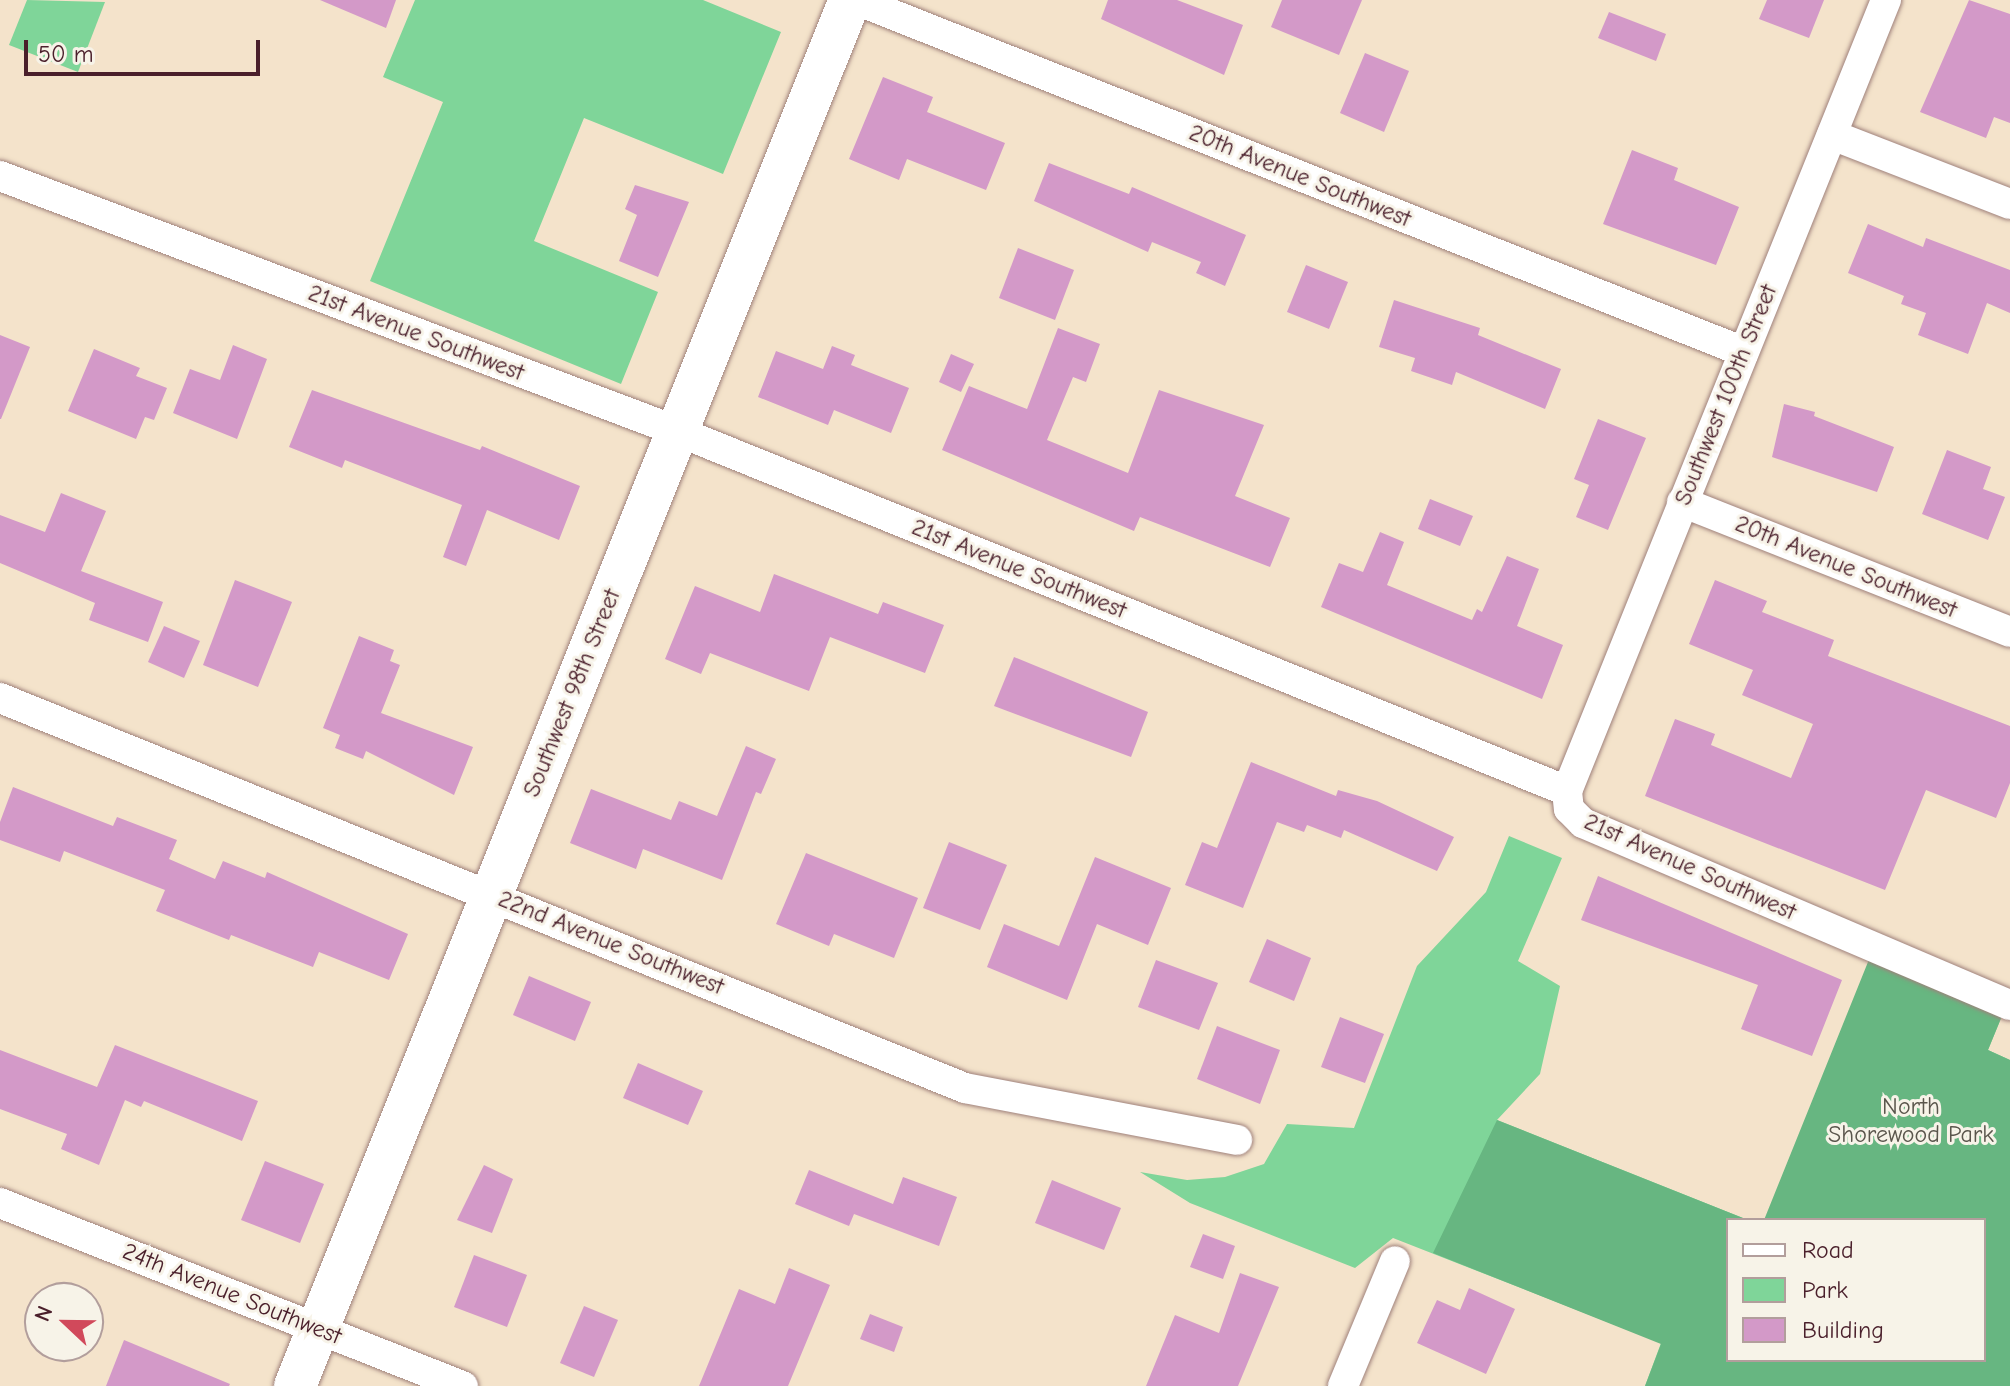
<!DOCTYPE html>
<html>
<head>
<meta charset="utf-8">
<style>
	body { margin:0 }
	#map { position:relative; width:2010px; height:1386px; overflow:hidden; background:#f4e3cb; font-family:"Comic Neue",sans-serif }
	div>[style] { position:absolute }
	.green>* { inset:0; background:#7fd599 }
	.forest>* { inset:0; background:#67b681 }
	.building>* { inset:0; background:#d399c8 }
	.roads { filter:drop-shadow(0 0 2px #9f817b) drop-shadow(0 0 2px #9f817b) }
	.street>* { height:30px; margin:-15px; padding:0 15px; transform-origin:15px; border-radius:15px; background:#fff }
	.secondary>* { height:42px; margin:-21px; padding:0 21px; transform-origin:21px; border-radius:21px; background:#fff }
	span { translate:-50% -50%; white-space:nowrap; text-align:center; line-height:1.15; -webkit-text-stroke:6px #f7f3e8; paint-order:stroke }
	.street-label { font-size:24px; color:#4a1f2b }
	.park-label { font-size:24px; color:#5a564c }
	.legend { position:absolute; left:1726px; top:1218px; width:260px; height:144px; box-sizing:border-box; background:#f7f3e8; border:2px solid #b29e9c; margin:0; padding:10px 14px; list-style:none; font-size:24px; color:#4a1f2b }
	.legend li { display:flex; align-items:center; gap:16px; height:40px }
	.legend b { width:40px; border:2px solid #b29e9c }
	.north { position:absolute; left:24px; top:1282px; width:80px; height:80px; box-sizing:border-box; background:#f7f3e8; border:2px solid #b29e9c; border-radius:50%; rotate:292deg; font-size:22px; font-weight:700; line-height:32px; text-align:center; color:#4a1f2b }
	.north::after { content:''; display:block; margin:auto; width:28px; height:36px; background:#d1495b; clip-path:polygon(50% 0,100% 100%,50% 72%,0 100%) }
	.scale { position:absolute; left:24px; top:40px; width:236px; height:36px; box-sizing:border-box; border:4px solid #4a1f2b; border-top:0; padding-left:10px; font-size:24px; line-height:28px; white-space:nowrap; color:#4a1f2b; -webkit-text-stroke:6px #f7f3e8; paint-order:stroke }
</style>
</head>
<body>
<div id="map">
	<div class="green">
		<i style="clip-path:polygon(27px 0,105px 2px,78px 72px,9px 45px)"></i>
		<i style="clip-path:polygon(415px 0,703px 0,781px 32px,723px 174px,584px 118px,534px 241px,658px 292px,621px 384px,370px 281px,443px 102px,383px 77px)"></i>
		<i style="clip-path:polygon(1509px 836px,1562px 858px,1518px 961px,1560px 986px,1540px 1074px,1497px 1120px,1748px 1220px,1728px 1220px,1728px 1360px,1984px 1360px,1984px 1220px,1764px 1220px,2004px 1011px,1988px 1050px,2010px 1060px,2010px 1386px,1645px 1386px,1661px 1343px,1393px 1238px,1355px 1268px,1190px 1203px,1140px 1172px,1187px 1180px,1225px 1177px,1264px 1164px,1287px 1124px,1354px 1128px,1417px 966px,1486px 892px)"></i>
	</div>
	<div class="forest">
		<i style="clip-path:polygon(1870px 957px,2004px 1011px,1988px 1050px,2010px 1060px,2010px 1386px,1645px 1386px,1661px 1344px,1433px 1253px,1497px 1120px,1748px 1220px,1728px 1220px,1728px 1360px,1984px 1360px,1984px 1220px,1764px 1220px)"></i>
	</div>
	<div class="building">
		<i style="clip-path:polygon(320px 0,396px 0,386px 28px)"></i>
		<i style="clip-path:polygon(1108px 0,1177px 0,1243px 25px,1224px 75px,1101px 19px)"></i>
		<i style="clip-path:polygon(1282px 0,1362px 0,1339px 55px,1271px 27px)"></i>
		<i style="clip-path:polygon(1767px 0,1824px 0,1809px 38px,1759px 19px)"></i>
		<i style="clip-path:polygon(1969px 0,2010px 14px,2010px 123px,1994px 117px,1986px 138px,1920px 112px)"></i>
		<i style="clip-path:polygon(1609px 12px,1666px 34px,1656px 61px,1598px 38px)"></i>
		<i style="clip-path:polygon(1365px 53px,1409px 71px,1384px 132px,1340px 113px)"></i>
		<i style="clip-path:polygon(883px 77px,933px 97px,927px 112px,1005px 143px,986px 190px,907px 159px,899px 180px,849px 159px)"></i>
		<i style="clip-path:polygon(1632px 150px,1678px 168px,1674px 180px,1739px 207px,1716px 265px,1603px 224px)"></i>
		<i style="clip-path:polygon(1049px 163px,1129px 194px,1132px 187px,1246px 235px,1225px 286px,1196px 273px,1201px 262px,1152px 242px,1148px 252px,1034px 201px)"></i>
		<i style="clip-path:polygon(635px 185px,689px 202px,658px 277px,619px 261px,637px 215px,625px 209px)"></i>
		<i style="clip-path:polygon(1868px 224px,1923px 247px,1926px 238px,2010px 270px,2010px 313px,1987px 303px,1968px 354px,1918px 335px,1926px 313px,1901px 304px,1904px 296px,1848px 273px)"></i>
		<i style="clip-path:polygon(1018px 248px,1074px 270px,1055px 320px,999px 298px)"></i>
		<i style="clip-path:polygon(1306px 265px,1348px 282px,1329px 329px,1287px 312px)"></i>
		<i style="clip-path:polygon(1394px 300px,1480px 328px,1478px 335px,1561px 369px,1545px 409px,1456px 372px,1452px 385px,1411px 371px,1415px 358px,1379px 347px)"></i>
		<i style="clip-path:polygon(1058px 328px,1100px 344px,1086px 382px,1073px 377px,1047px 440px,1128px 473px,1159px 390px,1264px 425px,1235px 496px,1290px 518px,1270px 567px,1140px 517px,1134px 531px,942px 450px,969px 386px,1027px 409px)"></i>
		<i style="clip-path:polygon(0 335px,30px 347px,1px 419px,0 419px)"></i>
		<i style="clip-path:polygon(233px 345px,267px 359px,237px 439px,173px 413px,190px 369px,220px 380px)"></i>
		<i style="clip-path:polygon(832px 346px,855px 355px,851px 365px,909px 388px,891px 433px,834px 410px,828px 425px,758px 397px,776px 351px,823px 369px)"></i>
		<i style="clip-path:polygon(94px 349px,140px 368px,136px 376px,167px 388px,154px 420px,145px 417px,136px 439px,68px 411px)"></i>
		<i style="clip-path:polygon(951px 354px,974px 364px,961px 392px,939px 382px)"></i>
		<i style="clip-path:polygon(312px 390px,480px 450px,482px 446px,580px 486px,559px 540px,487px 510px,466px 566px,443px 557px,462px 505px,345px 460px,342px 468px,289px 447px)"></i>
		<i style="clip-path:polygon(1784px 404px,1815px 412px,1814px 416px,1894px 447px,1877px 492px,1772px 457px)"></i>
		<i style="clip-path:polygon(1598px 419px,1646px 438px,1608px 530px,1576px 517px,1589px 485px,1574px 479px)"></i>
		<i style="clip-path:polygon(1947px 450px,1991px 467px,1983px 489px,2005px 497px,1988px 540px,1922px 514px)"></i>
		<i style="clip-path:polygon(61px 493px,106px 511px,81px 571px,163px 602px,148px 642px,89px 620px,95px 603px,0 563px,0 515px,45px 532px)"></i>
		<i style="clip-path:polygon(1430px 499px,1473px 516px,1460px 546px,1418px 529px)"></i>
		<i style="clip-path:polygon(1380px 532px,1404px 542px,1387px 585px,1472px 620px,1477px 609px,1482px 612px,1507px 556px,1539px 569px,1517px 626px,1563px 645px,1542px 699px,1321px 607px,1339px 563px,1363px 572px)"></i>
		<i style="clip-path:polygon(774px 574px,878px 614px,883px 602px,944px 625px,925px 673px,830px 637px,809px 691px,710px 653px,701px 674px,665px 659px,695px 586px,760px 612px)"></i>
		<i style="clip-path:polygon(235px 580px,292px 602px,258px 687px,203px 665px)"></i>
		<i style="clip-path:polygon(1715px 580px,1767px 601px,1762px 612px,1834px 640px,1828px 656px,2010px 726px,2010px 783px,1996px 818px,1926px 790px,1885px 890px,1645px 796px,1675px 719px,1715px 734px,1711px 745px,1791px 778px,1813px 724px,1742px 695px,1753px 670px,1689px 644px)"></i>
		<i style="clip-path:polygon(164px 626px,200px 641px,184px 678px,148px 662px)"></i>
		<i style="clip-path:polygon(359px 636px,394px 650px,390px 661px,400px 665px,381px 713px,473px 747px,454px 795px,366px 751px,363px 759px,335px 748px,340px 735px,323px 728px)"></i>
		<i style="clip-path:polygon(1014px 657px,1148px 712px,1131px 757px,994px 706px)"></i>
		<i style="clip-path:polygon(746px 746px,776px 759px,761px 794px,756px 792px,722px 880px,643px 849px,636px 869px,570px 843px,591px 789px,671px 820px,679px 801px,717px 816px)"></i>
		<i style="clip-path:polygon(1251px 762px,1336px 796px,1338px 790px,1377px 801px,1454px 837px,1437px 871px,1344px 830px,1341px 838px,1307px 825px,1304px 832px,1277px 822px,1243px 908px,1185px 885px,1202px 842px,1217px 848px)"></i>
		<i style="clip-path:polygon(13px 787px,113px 826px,117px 817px,177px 840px,169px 859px,215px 879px,223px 861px,265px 878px,267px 872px,408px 934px,389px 980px,319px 952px,313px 967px,231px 935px,229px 940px,156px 911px,165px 890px,64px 851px,60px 862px,0 840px,0 822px)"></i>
		<i style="clip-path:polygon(949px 842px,1007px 865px,980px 930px,923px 908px)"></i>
		<i style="clip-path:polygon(806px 853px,918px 898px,894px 958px,834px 934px,829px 946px,776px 924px)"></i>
		<i style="clip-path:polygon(1095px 857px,1171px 888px,1148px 945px,1097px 924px,1067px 1000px,987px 967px,1004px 924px,1059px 946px)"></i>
		<i style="clip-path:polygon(1598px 876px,1842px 980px,1812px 1056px,1741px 1029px,1758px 985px,1581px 920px)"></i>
		<i style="clip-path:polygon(1267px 939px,1311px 958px,1294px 1001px,1249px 982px)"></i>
		<i style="clip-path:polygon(1156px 960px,1218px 983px,1199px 1030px,1138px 1007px)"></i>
		<i style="clip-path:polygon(529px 976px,591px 1002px,575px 1041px,513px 1015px)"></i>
		<i style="clip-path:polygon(1340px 1017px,1384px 1034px,1365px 1083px,1321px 1067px)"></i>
		<i style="clip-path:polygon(1217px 1026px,1280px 1050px,1260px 1104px,1197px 1079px)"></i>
		<i style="clip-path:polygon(115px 1045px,258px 1101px,242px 1141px,144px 1101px,141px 1107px,125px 1100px,99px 1165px,61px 1149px,67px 1134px,0 1109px,0 1050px,97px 1087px)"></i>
		<i style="clip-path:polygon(638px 1063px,703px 1091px,688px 1125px,623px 1098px)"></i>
		<i style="clip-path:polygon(265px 1161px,324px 1184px,300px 1243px,241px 1220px)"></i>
		<i style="clip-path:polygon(484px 1165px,513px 1179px,492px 1233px,457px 1220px)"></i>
		<i style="clip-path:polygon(809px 1170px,893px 1204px,903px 1177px,957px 1197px,939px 1246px,854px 1214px,849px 1226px,795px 1204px)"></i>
		<i style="clip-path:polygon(1052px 1180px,1121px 1208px,1104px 1250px,1035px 1223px)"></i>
		<i style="clip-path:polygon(1203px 1234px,1235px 1246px,1223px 1279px,1190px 1267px)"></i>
		<i style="clip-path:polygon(474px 1255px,527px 1275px,507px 1327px,454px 1307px)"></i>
		<i style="clip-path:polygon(789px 1268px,830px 1285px,788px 1386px,699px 1386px,739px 1289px,775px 1304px)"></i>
		<i style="clip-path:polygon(1240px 1273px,1279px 1287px,1238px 1386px,1146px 1386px,1175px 1315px,1219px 1333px)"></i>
		<i style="clip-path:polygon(1469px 1288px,1515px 1309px,1486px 1374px,1417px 1343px,1437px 1300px,1460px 1310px)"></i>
		<i style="clip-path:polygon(584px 1306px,618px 1320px,594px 1377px,560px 1363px)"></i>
		<i style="clip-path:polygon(870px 1314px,903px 1327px,894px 1352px,860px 1339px)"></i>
		<i style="clip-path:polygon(124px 1340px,230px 1384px,229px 1386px,106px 1386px)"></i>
	</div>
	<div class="roads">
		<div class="street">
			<i style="left:856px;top:0;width:955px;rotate:21.62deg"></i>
			<i style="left:1886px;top:0;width:853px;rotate:111.96deg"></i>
			<i style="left:1567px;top:791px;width:18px;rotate:84deg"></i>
			<i style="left:1569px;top:809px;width:20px;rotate:45deg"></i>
			<i style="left:1583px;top:823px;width:464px;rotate:23.1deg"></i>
			<i style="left:1832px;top:135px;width:191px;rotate:21.2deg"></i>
			<i style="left:0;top:176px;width:723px;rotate:20.64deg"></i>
			<i style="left:677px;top:431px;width:960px;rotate:22.02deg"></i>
			<i style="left:1682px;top:502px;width:353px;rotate:21.6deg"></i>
			<i style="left:0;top:698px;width:1041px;rotate:22.01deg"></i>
			<i style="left:965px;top:1088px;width:277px;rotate:10.8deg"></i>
			<i style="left:0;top:1203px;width:498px;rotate:21.6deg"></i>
			<i style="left:1343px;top:1386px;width:135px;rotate:-67.4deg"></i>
		</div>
		<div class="secondary">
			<i style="left:295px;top:1386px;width:1493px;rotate:-68.18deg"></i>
		</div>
	</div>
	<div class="street-label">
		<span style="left:1300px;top:176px;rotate:22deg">20th Avenue Southwest</span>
		<span style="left:416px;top:333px;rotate:21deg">21st Avenue Southwest</span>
		<span style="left:1726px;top:395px;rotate:-68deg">Southwest 100th Street</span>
		<span style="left:1846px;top:567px;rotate:22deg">20th Avenue Southwest</span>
		<span style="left:1019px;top:569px;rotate:22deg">21st Avenue Southwest</span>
		<span style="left:572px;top:693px;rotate:-68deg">Southwest 98th Street</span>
		<span style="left:1690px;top:867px;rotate:24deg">21st Avenue Southwest</span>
		<span style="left:611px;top:943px;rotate:22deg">22nd Avenue Southwest</span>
		<span style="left:232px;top:1294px;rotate:22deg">24th Avenue Southwest</span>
	</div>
	<div class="park-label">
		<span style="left:1911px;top:1121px">North<br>Shorewood Park</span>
	</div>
	<ul class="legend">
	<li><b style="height:10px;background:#fff"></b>Road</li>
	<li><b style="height:22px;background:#7fd599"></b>Park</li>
	<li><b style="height:22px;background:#d399c8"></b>Building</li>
	</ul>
	<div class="north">N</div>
	<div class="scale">50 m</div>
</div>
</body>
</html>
